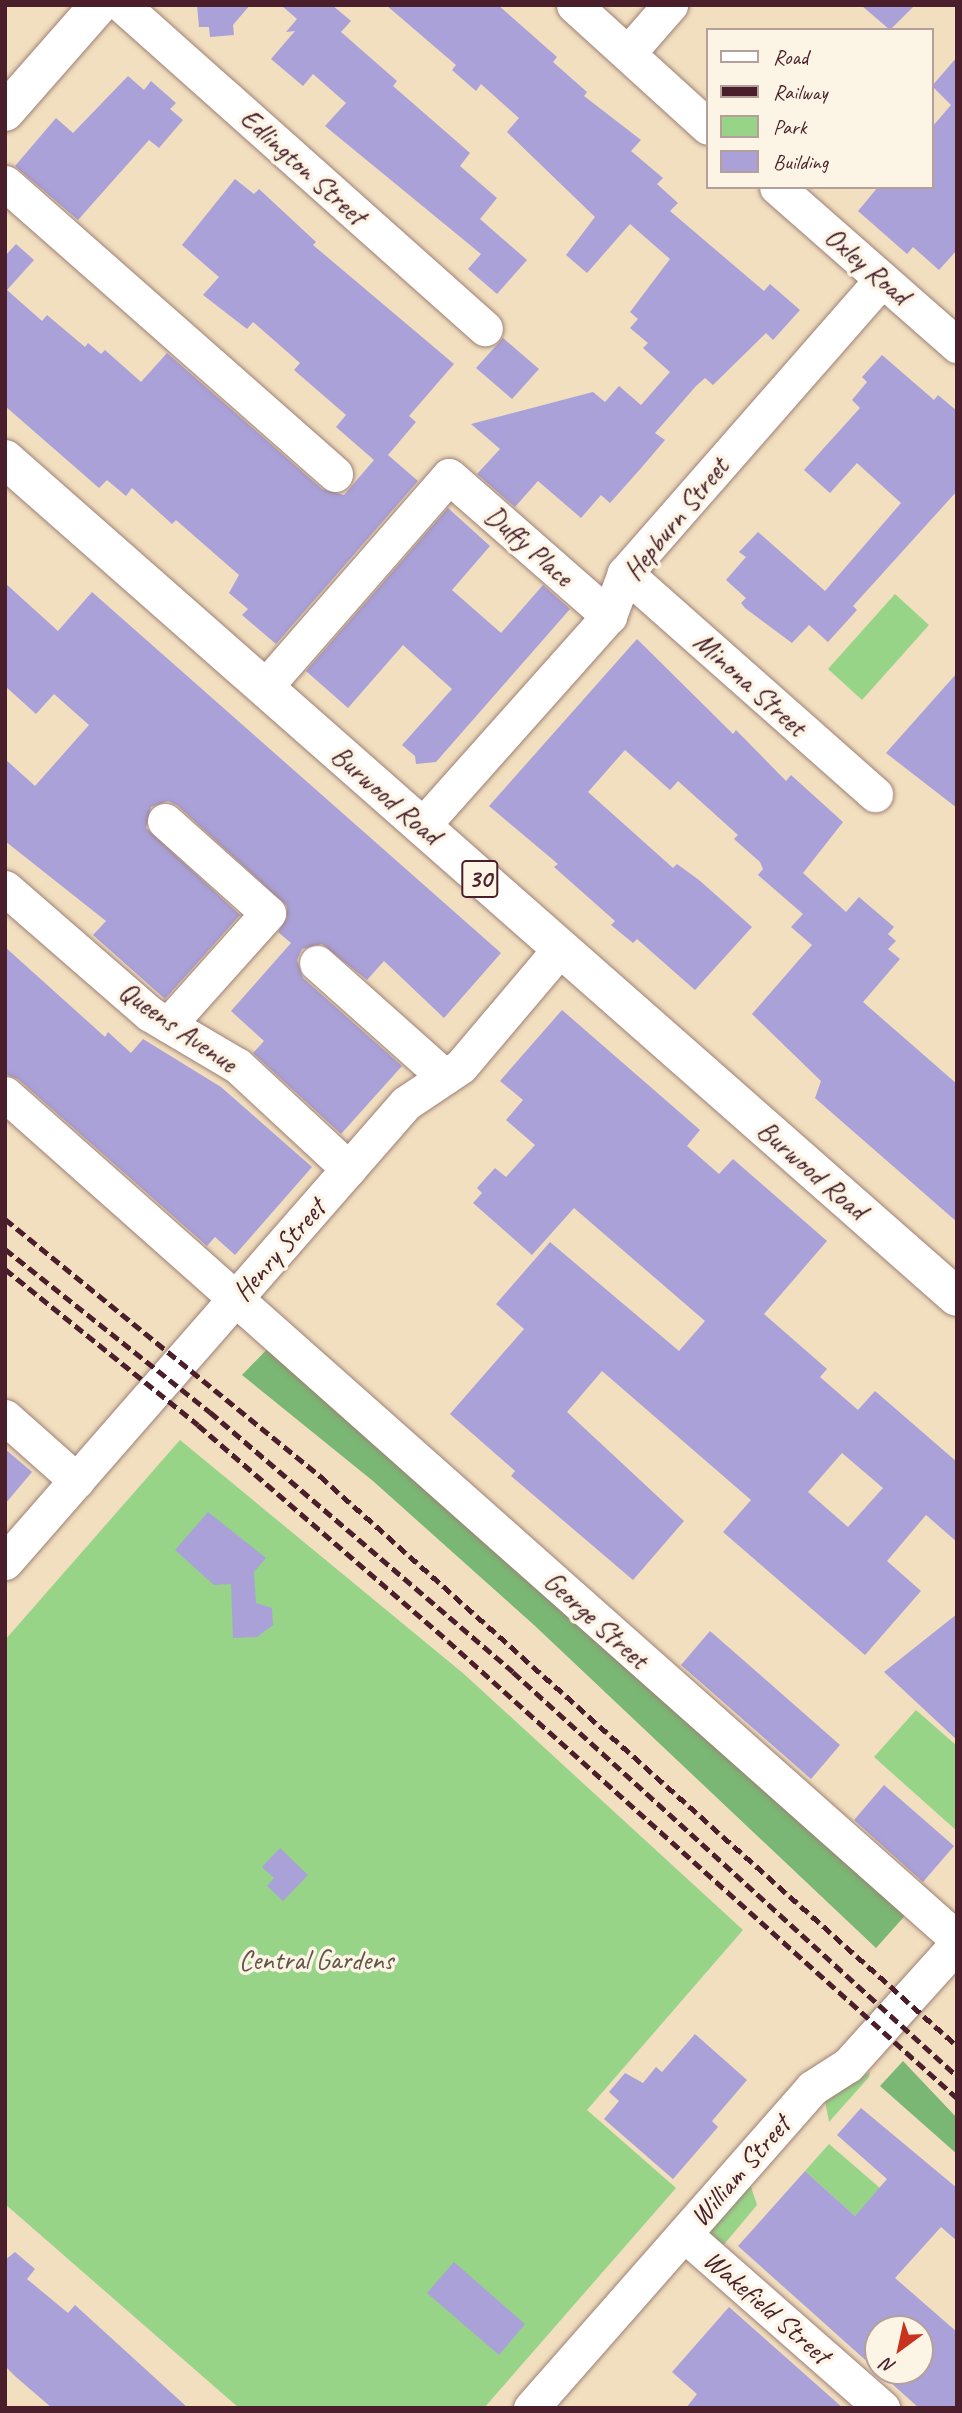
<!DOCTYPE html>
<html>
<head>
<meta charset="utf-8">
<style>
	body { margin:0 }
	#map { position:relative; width:962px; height:2413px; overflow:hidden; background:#f1dfbf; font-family:Caveat,sans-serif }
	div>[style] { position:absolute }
	.green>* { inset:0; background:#98d488 }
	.forest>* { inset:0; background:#7ab674 }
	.building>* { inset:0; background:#a9a1d8 }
	.roads { filter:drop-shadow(0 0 2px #9e7f75) drop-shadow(0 0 2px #9e7f75) }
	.minor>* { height:35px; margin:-17.5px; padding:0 17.5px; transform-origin:17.5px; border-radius:17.5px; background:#fff }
	.major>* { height:38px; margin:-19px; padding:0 19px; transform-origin:19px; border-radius:19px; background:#fff }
	.rail>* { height:5px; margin-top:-2.5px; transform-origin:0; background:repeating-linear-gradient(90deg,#4a1f2b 0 10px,transparent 0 15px) }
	span { translate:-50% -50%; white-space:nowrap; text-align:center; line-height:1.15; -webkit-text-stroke:7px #fcf5e5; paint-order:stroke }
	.shield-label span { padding:2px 5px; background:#fcf5e5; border:2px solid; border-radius:5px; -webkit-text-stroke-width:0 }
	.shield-label { font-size:26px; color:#4a1f2b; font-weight:700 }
	.street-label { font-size:28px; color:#4a1f2b }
	.park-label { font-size:28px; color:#615547 }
	.frame { position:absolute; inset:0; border:7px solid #4a1f2b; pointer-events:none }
	.legend { position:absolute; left:706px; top:28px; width:228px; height:161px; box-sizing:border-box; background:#fcf5e5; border:2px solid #b59f9b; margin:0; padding:9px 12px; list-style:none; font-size:21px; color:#4a1f2b }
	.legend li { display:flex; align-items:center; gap:14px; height:35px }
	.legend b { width:35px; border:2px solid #b59f9b }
	.north { position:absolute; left:864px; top:2315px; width:70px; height:70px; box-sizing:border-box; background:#fcf5e5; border:2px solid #b59f9b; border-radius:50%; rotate:213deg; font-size:19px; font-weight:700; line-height:28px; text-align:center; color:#4a1f2b }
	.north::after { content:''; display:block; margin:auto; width:24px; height:32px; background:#c8321e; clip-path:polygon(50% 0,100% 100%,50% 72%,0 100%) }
</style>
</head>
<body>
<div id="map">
	<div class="green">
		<i style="clip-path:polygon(895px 594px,929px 625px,862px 700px,828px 669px)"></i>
		<i style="clip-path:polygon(180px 1440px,464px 1674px,743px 1930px,587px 2110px,676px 2188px,484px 2408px,239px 2408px,5px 2204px,5px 1640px)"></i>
		<i style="clip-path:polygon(916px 1710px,957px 1746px,957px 1831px,874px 1757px)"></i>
		<i style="clip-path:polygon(870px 2072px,869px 2077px,829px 2122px,825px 2101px)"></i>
		<i style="clip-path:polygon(829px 2144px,880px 2188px,855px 2216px,805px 2171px)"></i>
		<i style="clip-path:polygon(750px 2184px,757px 2205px,721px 2248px,710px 2235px,712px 2228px)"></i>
	</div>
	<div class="forest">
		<i style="clip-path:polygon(274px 1342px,911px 1909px,876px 1948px,534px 1625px,373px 1481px,242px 1375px)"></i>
		<i style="clip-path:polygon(903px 2061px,957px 2118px,957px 2154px,880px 2086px)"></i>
	</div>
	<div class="building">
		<i style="clip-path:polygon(197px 5px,250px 5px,233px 25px,234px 35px,210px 37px,209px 27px,199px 27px)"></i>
		<i style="clip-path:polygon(281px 5px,332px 5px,351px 21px,341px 32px,397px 81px,393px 86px,470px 153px,460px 166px,497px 198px,480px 219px,527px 260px,497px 294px,468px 269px,481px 254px,325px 126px,346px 103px,313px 74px,303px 86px,271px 59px,295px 31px,286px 32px,297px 19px)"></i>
		<i style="clip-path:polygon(386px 5px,498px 5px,557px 57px,553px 62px,587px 92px,584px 96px,641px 140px,631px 151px,663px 178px,657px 184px,678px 203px,670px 211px,764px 291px,770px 284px,800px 310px,773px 340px,766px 333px,713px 385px,705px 378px,696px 386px,655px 433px,665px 440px,642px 467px,610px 503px,601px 495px,581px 518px,538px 481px,515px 507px,477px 474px,500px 449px,471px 424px,593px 392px,605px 402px,619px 386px,641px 405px,670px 372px,643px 348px,648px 343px,630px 328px,638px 319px,630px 312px,670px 259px,630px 224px,587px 273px,566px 255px,595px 217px,507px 132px,519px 118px,481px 84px,476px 91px,452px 70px,456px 65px)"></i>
		<i style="clip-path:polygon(861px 5px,915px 5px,890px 30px)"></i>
		<i style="clip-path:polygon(957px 57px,957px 250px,939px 270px,913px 247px,907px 254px,858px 211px,878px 187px,932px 187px,932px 127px,951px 105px,932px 86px)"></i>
		<i style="clip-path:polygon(128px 76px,144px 90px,151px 81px,176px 103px,170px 109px,183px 120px,159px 148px,149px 140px,78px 220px,15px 166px,56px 118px,73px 133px)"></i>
		<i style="clip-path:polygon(235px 179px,254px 194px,259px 189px,316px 242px,313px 245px,454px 364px,409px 416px,416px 422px,388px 455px,418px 481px,276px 644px,242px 615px,248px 609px,229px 593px,239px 575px,176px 520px,172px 524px,132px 488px,126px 496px,107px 480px,99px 488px,5px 406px,5px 256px,16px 244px,34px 260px,7px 290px,42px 321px,47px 315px,85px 347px,88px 343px,101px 354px,105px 350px,141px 382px,167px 353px,322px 489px,344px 495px,374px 460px,336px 427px,346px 415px,294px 370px,300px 363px,253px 322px,247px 329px,203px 295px,219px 277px,182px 245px)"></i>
		<i style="clip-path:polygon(503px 338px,539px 369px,512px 399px,476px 368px)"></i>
		<i style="clip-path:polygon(882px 355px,934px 400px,938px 395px,957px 411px,957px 491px,853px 606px,857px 610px,828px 642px,809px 625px,792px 643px,745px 608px,741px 603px,746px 598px,726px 580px,746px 557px,739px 552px,758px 532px,825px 591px,901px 503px,857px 463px,830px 493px,804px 470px,860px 408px,852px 400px,867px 382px,862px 377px)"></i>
		<i style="clip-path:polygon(448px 508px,490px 546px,452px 590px,501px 633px,543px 585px,570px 609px,436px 762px,416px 764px,415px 756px,402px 745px,452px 689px,403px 645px,348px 708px,306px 671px)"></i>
		<i style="clip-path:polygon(5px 583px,58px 631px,92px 592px,501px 953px,444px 1018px,384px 961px,367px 980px,322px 944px,302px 949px,297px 960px,303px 978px,402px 1066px,341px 1134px,253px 1053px,264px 1041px,231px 1011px,291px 943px,278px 932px,287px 918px,287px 906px,178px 806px,168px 801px,151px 807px,146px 828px,240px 915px,165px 999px,93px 935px,106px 921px,5px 841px,5px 759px,35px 786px,89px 725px,54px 694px,36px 714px,5px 686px)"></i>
		<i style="clip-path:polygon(637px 639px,733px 734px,736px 730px,786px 781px,791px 775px,843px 822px,803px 873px,846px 912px,859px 897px,894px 927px,888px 934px,896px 941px,888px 949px,900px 959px,863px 1002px,957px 1084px,957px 1222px,815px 1098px,821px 1081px,752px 1014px,812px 945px,791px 927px,803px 914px,758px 875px,763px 869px,760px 862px,734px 839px,738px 835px,678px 781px,670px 790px,625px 750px,588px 792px,673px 868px,677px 864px,699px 880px,752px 927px,695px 990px,637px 939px,633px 943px,611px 925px,615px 921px,554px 867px,558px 864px,489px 806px)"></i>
		<i style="clip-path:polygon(957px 673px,957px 808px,886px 753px)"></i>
		<i style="clip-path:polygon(5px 947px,105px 1037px,108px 1032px,131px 1053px,143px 1039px,221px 1087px,312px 1167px,235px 1255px,215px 1237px,207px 1246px,18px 1079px,5px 1074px)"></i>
		<i style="clip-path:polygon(evenodd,562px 1010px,700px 1130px,687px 1146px,719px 1174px,733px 1159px,827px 1241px,764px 1314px,827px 1369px,820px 1377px,858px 1410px,875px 1391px,957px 1462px,957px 1542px,926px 1515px,887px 1561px,921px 1591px,865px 1655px,723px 1532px,751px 1500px,602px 1371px,567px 1412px,684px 1521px,633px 1580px,511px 1476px,515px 1471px,450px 1414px,524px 1329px,496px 1304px,550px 1242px,679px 1351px,705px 1321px,574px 1208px,532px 1255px,473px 1203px,482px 1193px,477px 1188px,495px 1168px,506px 1177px,535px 1145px,506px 1120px,523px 1100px,500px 1081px,562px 1010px,842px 1453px,883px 1488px,848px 1527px,808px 1492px,842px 1453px)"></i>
		<i style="clip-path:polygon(5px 1449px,32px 1472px,5px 1504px)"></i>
		<i style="clip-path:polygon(208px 1512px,266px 1558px,254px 1572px,256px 1603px,272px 1608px,273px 1625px,257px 1637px,233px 1638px,231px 1584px,214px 1585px,175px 1550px)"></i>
		<i style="clip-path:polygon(957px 1614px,957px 1740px,884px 1672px)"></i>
		<i style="clip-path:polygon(710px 1631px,840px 1745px,811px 1779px,681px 1665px)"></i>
		<i style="clip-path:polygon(884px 1785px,954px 1846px,923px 1882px,854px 1820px)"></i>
		<i style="clip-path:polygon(280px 1848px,308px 1875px,283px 1901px,267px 1886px,274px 1878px,262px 1867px)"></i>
		<i style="clip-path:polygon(695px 2034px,747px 2080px,712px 2121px,718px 2127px,673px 2179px,604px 2119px,619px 2101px,609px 2092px,625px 2073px,643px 2083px,656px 2067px,662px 2072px)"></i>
		<i style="clip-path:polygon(evenodd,861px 2108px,957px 2188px,957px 2241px,941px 2227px,895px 2278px,957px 2332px,957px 2408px,919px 2408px,738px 2246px,805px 2171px,855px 2216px,887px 2179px,837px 2135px,861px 2108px,878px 2329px,920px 2329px,920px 2371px,878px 2371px,878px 2329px)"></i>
		<i style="clip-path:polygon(15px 2252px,35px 2269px,27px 2279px,68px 2313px,75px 2305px,188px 2408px,52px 2408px,16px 2377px,5px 2366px,5px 2260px)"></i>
		<i style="clip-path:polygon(454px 2262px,525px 2324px,499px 2355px,427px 2293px)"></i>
		<i style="clip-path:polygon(729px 2307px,843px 2408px,686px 2408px,697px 2394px,672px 2372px)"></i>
	</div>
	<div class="roads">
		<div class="minor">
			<i style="left:122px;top:5px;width:486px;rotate:41.7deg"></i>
			<i style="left:574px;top:5px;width:181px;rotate:42.3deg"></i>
			<i style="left:628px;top:53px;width:64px;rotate:-48.8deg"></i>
			<i style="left:5px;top:183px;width:440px;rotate:41.4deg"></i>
			<i style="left:777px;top:187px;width:240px;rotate:41.3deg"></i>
			<i style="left:625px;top:573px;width:334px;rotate:41.5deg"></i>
			<i style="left:264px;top:688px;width:281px;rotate:-48.9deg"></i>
			<i style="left:449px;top:476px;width:213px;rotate:41.2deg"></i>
			<i style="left:165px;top:821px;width:138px;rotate:41.8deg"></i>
			<i style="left:268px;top:913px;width:150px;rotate:131.8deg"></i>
			<i style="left:421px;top:827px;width:283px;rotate:-48.3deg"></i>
			<i style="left:609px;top:616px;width:46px;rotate:-69.6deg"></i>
			<i style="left:625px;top:573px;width:390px;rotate:-48.8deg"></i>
			<i style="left:5px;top:888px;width:192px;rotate:41deg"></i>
			<i style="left:150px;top:1014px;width:102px;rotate:30.6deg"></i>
			<i style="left:238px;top:1066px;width:151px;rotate:42.9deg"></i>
			<i style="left:317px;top:963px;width:171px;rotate:41.7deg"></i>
			<i style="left:5px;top:1094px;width:1273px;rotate:41.59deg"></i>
			<i style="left:5px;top:1417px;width:96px;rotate:41.6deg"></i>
			<i style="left:5px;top:1562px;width:609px;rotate:-48.86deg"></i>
			<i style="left:406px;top:1103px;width:66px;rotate:-33.9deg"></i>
			<i style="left:461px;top:1066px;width:153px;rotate:-49.8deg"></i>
			<i style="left:684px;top:2234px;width:264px;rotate:41.3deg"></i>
			<i style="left:531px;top:2408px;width:426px;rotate:-48.7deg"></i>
			<i style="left:812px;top:2088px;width:43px;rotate:-32.6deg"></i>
			<i style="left:848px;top:2065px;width:163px;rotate:-48deg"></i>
		</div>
		<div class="major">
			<i style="left:5px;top:112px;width:142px;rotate:-48.7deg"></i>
			<i style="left:5px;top:459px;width:1268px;rotate:41.36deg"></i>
		</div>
	</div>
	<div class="rail">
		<i style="left:5px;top:1219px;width:407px;rotate:39.2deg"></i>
		<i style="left:320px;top:1476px;width:855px;rotate:41.82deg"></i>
		<i style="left:5px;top:1249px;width:262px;rotate:38.5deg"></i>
		<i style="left:210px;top:1412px;width:399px;rotate:40.6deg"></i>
		<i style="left:513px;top:1672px;width:600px;rotate:42.3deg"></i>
		<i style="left:5px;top:1269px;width:248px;rotate:38.9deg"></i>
		<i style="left:198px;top:1425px;width:330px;rotate:40.8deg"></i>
		<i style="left:448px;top:1641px;width:684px;rotate:41.92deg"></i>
	</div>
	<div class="shield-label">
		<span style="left:480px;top:879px">30</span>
	</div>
	<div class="street-label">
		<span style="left:303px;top:167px;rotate:42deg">Edlington Street</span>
		<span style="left:867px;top:266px;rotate:41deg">Oxley Road</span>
		<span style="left:676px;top:519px;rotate:-51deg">Hepburn Street</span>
		<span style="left:529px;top:546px;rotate:41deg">Duffy Place</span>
		<span style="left:750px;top:684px;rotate:42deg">Minona Street</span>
		<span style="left:386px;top:795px;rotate:41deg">Burwood Road</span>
		<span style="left:178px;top:1027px;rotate:35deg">Queens Avenue</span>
		<span style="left:812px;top:1170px;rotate:41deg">Burwood Road</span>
		<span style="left:279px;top:1250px;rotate:-49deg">Henry Street</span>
		<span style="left:596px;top:1620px;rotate:42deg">George Street</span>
		<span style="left:740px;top:2171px;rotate:-49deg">William Street</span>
		<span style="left:767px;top:2307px;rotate:41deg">Wakefield Street</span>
	</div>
	<div class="park-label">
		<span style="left:316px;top:1960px">Central Gardens</span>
	</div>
	<div class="frame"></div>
	<ul class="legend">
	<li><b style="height:9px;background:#fff"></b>Road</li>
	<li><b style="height:9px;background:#4a1f2b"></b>Railway</li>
	<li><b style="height:19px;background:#98d488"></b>Park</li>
	<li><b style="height:19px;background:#a9a1d8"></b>Building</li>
	</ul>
	<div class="north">N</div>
</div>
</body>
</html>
